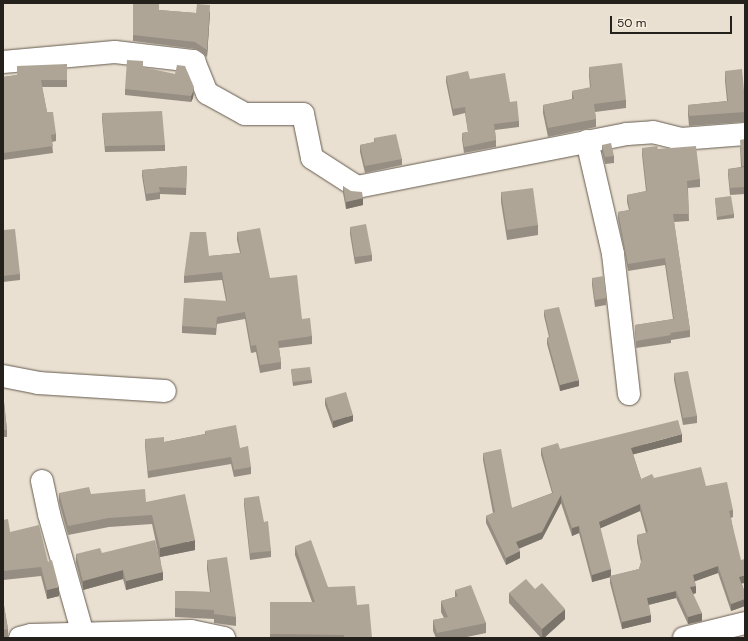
<!DOCTYPE html>
<html>
<head>
<meta charset="utf-8">
<style>
	body { margin:0 }
	#map { position:relative; width:748px; height:641px; overflow:hidden; background:#eae0d1; font-family:"DM Sans",sans-serif }
	div>[style] { position:absolute }
	.roads { filter:drop-shadow(0 0 1px #645b4f) drop-shadow(0 0 1px #645b4f) }
	.minor>* { height:22px; margin:-11px; padding:0 11px; transform-origin:11px; border-radius:11px; background:#fff }
	.wall>* { inset:0; background:#968e82 }
	.shaded-wall>* { inset:0; background:#7a746a }
	.building>* { inset:0; background:#aea597 }
	span { translate:-50% -50%; white-space:nowrap; text-align:center; line-height:1.15; -webkit-text-stroke:4px #f7edde; paint-order:stroke }
	.frame { position:absolute; inset:0; border:4px solid #24201b; pointer-events:none }
	.scale { position:absolute; left:610px; top:16px; width:122px; height:18px; box-sizing:border-box; border:2px solid #24201b; border-top:0; padding-left:5px; font-size:12px; line-height:14px; white-space:nowrap; color:#24201b; -webkit-text-stroke:3px #f7edde; paint-order:stroke }
</style>
</head>
<body>
<div id="map">
	<div class="roads">
		<div class="minor">
			<i style="left:3px;top:62px;width:112px;rotate:-5.1deg"></i>
			<i style="left:115px;top:52px;width:80px;rotate:6.5deg"></i>
			<i style="left:194px;top:61px;width:35px;rotate:68deg"></i>
			<i style="left:207px;top:93px;width:43px;rotate:28.9deg"></i>
			<i style="left:245px;top:114px;width:58px"></i>
			<i style="left:303px;top:114px;width:45px;rotate:78.4deg"></i>
			<i style="left:312px;top:158px;width:54px;rotate:32.8deg"></i>
			<i style="left:357px;top:187px;width:275px;rotate:-11.1deg"></i>
			<i style="left:627px;top:134px;width:26px;rotate:-4deg"></i>
			<i style="left:653px;top:132px;width:29px;rotate:14deg"></i>
			<i style="left:681px;top:139px;width:64px;rotate:-4.5deg"></i>
			<i style="left:587px;top:141px;width:116px;rotate:77deg"></i>
			<i style="left:613px;top:254px;width:141px;rotate:83.5deg"></i>
			<i style="left:3px;top:376px;width:36px;rotate:11deg"></i>
			<i style="left:38px;top:383px;width:127px;rotate:3.6deg"></i>
			<i style="left:42px;top:481px;width:34px;rotate:78deg"></i>
			<i style="left:49px;top:514px;width:125px;rotate:74.2deg"></i>
			<i style="left:20px;top:638px;width:11px;rotate:-15deg"></i>
			<i style="left:31px;top:635px;width:160px;rotate:-1.4deg"></i>
			<i style="left:191px;top:631px;width:34px;rotate:12deg"></i>
			<i style="left:684px;top:638px;width:63px;rotate:-13.8deg"></i>
		</div>
	</div>
	<div class="wall">
		<i style="clip-path:polygon(133px 3px,159px 10px,196px 13px,210px 12px,207px 57px,195px 49px,133px 41px)"></i>
		<i style="clip-path:polygon(67px 64px,67px 87px,42px 87px,47px 112px,56px 134px,56px 141px,52px 142px,53px 153px,3px 160px,3px 77px,17px 75px)"></i>
		<i style="clip-path:polygon(143px 67px,194px 93px,193px 98px,191px 102px,125px 95px,125px 89px)"></i>
		<i style="clip-path:polygon(589px 67px,626px 100px,626px 108px,595px 112px,596px 119px,596px 127px,548px 137px,543px 113px,543px 105px,572px 99px,572px 91px,590px 88px,589px 76px)"></i>
		<i style="clip-path:polygon(725px 71px,745px 101px,745px 122px,689px 126px,688px 115px,688px 105px,727px 101px,725px 81px)"></i>
		<i style="clip-path:polygon(446px 76px,470px 79px,510px 102px,519px 121px,519px 127px,495px 130px,496px 140px,496px 147px,464px 153px,462px 139px,462px 133px,468px 132px,465px 113px,453px 116px,446px 82px)"></i>
		<i style="clip-path:polygon(102px 113px,165px 145px,165px 151px,105px 152px,102px 119px)"></i>
		<i style="clip-path:polygon(374px 138px,402px 159px,402px 165px,365px 173px,360px 152px,360px 145px,374px 142px)"></i>
		<i style="clip-path:polygon(745px 139px,745px 194px,730px 195px,728px 175px,728px 169px,741px 167px,740px 147px)"></i>
		<i style="clip-path:polygon(602px 145px,614px 156px,614px 163px,605px 164px,602px 152px)"></i>
		<i style="clip-path:polygon(642px 148px,658px 149px,700px 179px,700px 187px,688px 188px,689px 221px,674px 222px,690px 330px,690px 337px,671px 340px,671px 343px,636px 348px,635px 333px,635px 325px,673px 319px,665px 265px,628px 271px,618px 219px,618px 212px,629px 210px,627px 202px,627px 195px,646px 191px,642px 155px)"></i>
		<i style="clip-path:polygon(187px 166px,186px 195px,160px 194px,160px 199px,146px 201px,142px 176px,142px 170px)"></i>
		<i style="clip-path:polygon(343px 186px,363px 205px,346px 209px,343px 193px)"></i>
		<i style="clip-path:polygon(501px 192px,538px 225px,538px 235px,507px 240px,501px 202px)"></i>
		<i style="clip-path:polygon(715px 198px,734px 214px,734px 218px,717px 220px)"></i>
		<i style="clip-path:polygon(350px 227px,372px 255px,372px 261px,355px 264px,350px 234px)"></i>
		<i style="clip-path:polygon(3px 230px,20px 274px,20px 280px,3px 282px)"></i>
		<i style="clip-path:polygon(237px 232px,270px 278px,302px 319px,312px 336px,312px 344px,279px 348px,281px 362px,281px 369px,260px 373px,256px 352px,251px 353px,245px 319px,217px 324px,216px 335px,182px 333px,182px 326px,226px 301px,222px 280px,184px 283px,184px 276px,209px 256px,240px 253px,237px 240px)"></i>
		<i style="clip-path:polygon(592px 278px,606px 298px,606px 305px,595px 307px,592px 285px)"></i>
		<i style="clip-path:polygon(544px 310px,579px 386px,560px 391px,547px 344px,547px 338px,549px 337px,544px 316px)"></i>
		<i style="clip-path:polygon(291px 369px,312px 380px,312px 383px,293px 386px)"></i>
		<i style="clip-path:polygon(674px 373px,697px 416px,697px 423px,683px 425px,674px 380px)"></i>
		<i style="clip-path:polygon(3px 393px,7px 430px,7px 437px,3px 437px)"></i>
		<i style="clip-path:polygon(325px 398px,353px 421px,333px 428px,325px 405px)"></i>
		<i style="clip-path:polygon(205px 431px,240px 448px,251px 467px,251px 474px,234px 477px,231px 464px,148px 478px,145px 446px,145px 439px,164px 442px,205px 434px)"></i>
		<i style="clip-path:polygon(evenodd,682px 442px,633px 454px,641px 479px,654px 478px,706px 486px,733px 510px,733px 517px,731px 518px,742px 584px,745px 593px,745px 606px,731px 611px,718px 573px,695px 581px,696px 593px,693px 594px,702px 621px,688px 624px,676px 598px,649px 605px,651px 622px,622px 629px,610px 583px,610px 577px,592px 582px,579px 533px,572px 536px,561px 503px,542px 539px,519px 548px,520px 558px,506px 565px,486px 523px,486px 516px,493px 513px,483px 460px,483px 453px,512px 508px,552px 493px,541px 455px,541px 448px,560px 449px,682px 442px,640px 511px,646px 533px,637px 535px,637px 542px,641px 562px,639px 569px,611px 576px,600px 528px,640px 511px)"></i>
		<i style="clip-path:polygon(59px 493px,91px 494px,146px 502px,195px 550px,160px 557px,163px 580px,126px 590px,123px 579px,83px 590px,76px 563px,76px 554px,102px 553px,158px 552px,152px 524px,109px 527px,68px 535px,59px 502px)"></i>
		<i style="clip-path:polygon(244px 498px,264px 522px,271px 551px,271px 557px,250px 560px,244px 505px)"></i>
		<i style="clip-path:polygon(3px 520px,10px 532px,48px 562px,59px 596px,47px 599px,41px 576px,3px 580px)"></i>
		<i style="clip-path:polygon(295px 546px,328px 587px,357px 605px,372px 638px,270px 638px,270px 602px,312px 602px,295px 555px)"></i>
		<i style="clip-path:polygon(207px 560px,236px 617px,236px 626px,214px 623px,214px 619px,175px 617px,175px 591px,210px 592px,207px 569px)"></i>
		<i style="clip-path:polygon(535px 589px,565px 619px,544px 638px,541px 638px,509px 603px,509px 593px)"></i>
		<i style="clip-path:polygon(455px 590px,486px 623px,486px 633px,462px 638px,436px 638px,433px 631px,433px 620px,444px 618px,441px 612px,441px 601px,455px 597px)"></i>
		<i style="clip-path:polygon(3px 600px,8px 629px,8px 638px,3px 638px)"></i>
	</div>
	<div class="shaded-wall">
		<i style="clip-path:polygon(210px 5px,210px 12px,207px 57px,207px 50px)"></i>
		<i style="clip-path:polygon(194px 87px,193px 98px,191px 102px,191px 96px)"></i>
		<i style="clip-path:polygon(363px 198px,363px 205px,346px 209px,346px 202px)"></i>
		<i style="clip-path:polygon(579px 380px,579px 386px,560px 391px,560px 385px)"></i>
		<i style="clip-path:polygon(353px 415px,353px 421px,333px 428px,333px 421px)"></i>
		<i style="clip-path:polygon(682px 434px,682px 442px,631px 455px,631px 448px)"></i>
		<i style="clip-path:polygon(561px 495px,561px 503px,542px 539px,516px 550px,516px 542px)"></i>
		<i style="clip-path:polygon(640px 504px,640px 511px,599px 529px,599px 522px)"></i>
		<i style="clip-path:polygon(579px 526px,579px 533px,572px 536px,572px 528px)"></i>
		<i style="clip-path:polygon(195px 540px,195px 550px,160px 557px,160px 548px)"></i>
		<i style="clip-path:polygon(520px 551px,520px 558px,506px 565px,506px 558px)"></i>
		<i style="clip-path:polygon(718px 566px,718px 573px,693px 582px,693px 575px)"></i>
		<i style="clip-path:polygon(611px 569px,611px 577px,592px 582px,592px 575px)"></i>
		<i style="clip-path:polygon(123px 570px,123px 579px,83px 590px,83px 581px)"></i>
		<i style="clip-path:polygon(163px 572px,163px 580px,126px 590px,126px 581px)"></i>
		<i style="clip-path:polygon(745px 575px,745px 583px,739px 584px,739px 577px)"></i>
		<i style="clip-path:polygon(696px 586px,696px 593px,690px 595px,690px 587px)"></i>
		<i style="clip-path:polygon(59px 587px,59px 596px,47px 599px,47px 590px)"></i>
		<i style="clip-path:polygon(676px 591px,676px 598px,647px 605px,647px 598px)"></i>
		<i style="clip-path:polygon(745px 599px,745px 606px,731px 611px,731px 604px)"></i>
		<i style="clip-path:polygon(565px 609px,565px 619px,544px 638px,542px 638px,542px 629px)"></i>
		<i style="clip-path:polygon(702px 613px,702px 621px,688px 624px,688px 617px)"></i>
		<i style="clip-path:polygon(651px 615px,651px 622px,622px 629px,622px 622px)"></i>
	</div>
	<div class="building">
		<i style="clip-path:polygon(133px 3px,159px 3px,159px 10px,196px 13px,197px 4px,210px 5px,207px 50px,195px 42px,133px 35px)"></i>
		<i style="clip-path:polygon(127px 60px,143px 61px,143px 67px,175px 74px,177px 65px,185px 66px,194px 87px,193px 92px,191px 96px,125px 89px)"></i>
		<i style="clip-path:polygon(622px 63px,626px 100px,594px 104px,596px 119px,548px 128px,543px 105px,574px 99px,572px 91px,591px 87px,589px 67px)"></i>
		<i style="clip-path:polygon(67px 64px,67px 80px,41px 80px,47px 112px,53px 112px,56px 134px,51px 135px,53px 146px,3px 153px,3px 77px,17px 75px,17px 66px)"></i>
		<i style="clip-path:polygon(742px 69px,745px 101px,745px 112px,689px 116px,688px 105px,728px 101px,725px 71px)"></i>
		<i style="clip-path:polygon(468px 71px,470px 79px,505px 73px,510px 102px,517px 101px,519px 121px,494px 124px,496px 140px,464px 147px,462px 133px,468px 132px,465px 107px,453px 109px,446px 76px)"></i>
		<i style="clip-path:polygon(162px 111px,165px 145px,105px 146px,102px 113px)"></i>
		<i style="clip-path:polygon(396px 134px,402px 159px,365px 166px,360px 145px,375px 142px,374px 138px)"></i>
		<i style="clip-path:polygon(745px 139px,745px 166px,742px 166px,740px 140px)"></i>
		<i style="clip-path:polygon(611px 143px,614px 156px,605px 157px,602px 145px)"></i>
		<i style="clip-path:polygon(657px 146px,658px 149px,696px 146px,700px 179px,687px 181px,689px 214px,673px 214px,690px 330px,670px 333px,671px 335px,636px 341px,635px 325px,674px 319px,665px 258px,628px 264px,618px 212px,630px 210px,627px 195px,647px 191px,642px 148px)"></i>
		<i style="clip-path:polygon(187px 166px,186px 188px,159px 187px,160px 192px,146px 194px,142px 170px)"></i>
		<i style="clip-path:polygon(745px 167px,745px 187px,730px 188px,728px 169px)"></i>
		<i style="clip-path:polygon(343px 186px,351px 191px,362px 192px,363px 198px,346px 202px)"></i>
		<i style="clip-path:polygon(533px 188px,538px 225px,507px 230px,501px 192px)"></i>
		<i style="clip-path:polygon(731px 196px,734px 214px,717px 217px,715px 198px)"></i>
		<i style="clip-path:polygon(366px 224px,372px 255px,355px 257px,350px 227px)"></i>
		<i style="clip-path:polygon(260px 228px,270px 278px,297px 275px,302px 319px,310px 318px,312px 336px,278px 341px,281px 362px,260px 365px,256px 345px,251px 346px,245px 312px,217px 317px,216px 328px,182px 326px,184px 298px,227px 301px,222px 272px,184px 276px,190px 232px,206px 232px,209px 256px,241px 253px,237px 232px)"></i>
		<i style="clip-path:polygon(15px 229px,20px 274px,3px 276px,3px 230px)"></i>
		<i style="clip-path:polygon(604px 276px,606px 298px,595px 300px,592px 278px)"></i>
		<i style="clip-path:polygon(559px 307px,579px 380px,560px 385px,547px 338px,550px 337px,544px 310px)"></i>
		<i style="clip-path:polygon(310px 367px,312px 380px,293px 382px,291px 369px)"></i>
		<i style="clip-path:polygon(688px 371px,697px 416px,683px 418px,674px 373px)"></i>
		<i style="clip-path:polygon(346px 392px,353px 415px,333px 421px,325px 398px)"></i>
		<i style="clip-path:polygon(3px 393px,7px 430px,3px 430px)"></i>
		<i style="clip-path:polygon(678px 420px,682px 434px,631px 448px,641px 479px,652px 474px,654px 478px,701px 467px,706px 486px,727px 482px,733px 510px,729px 511px,741px 560px,745px 559px,745px 575px,739px 577px,745px 593px,745px 599px,731px 604px,718px 566px,693px 575px,696px 586px,690px 587px,702px 613px,688px 617px,676px 591px,647px 598px,651px 615px,622px 622px,610px 576px,639px 569px,642px 559px,637px 535px,648px 532px,640px 504px,599px 522px,611px 569px,592px 575px,579px 526px,572px 528px,561px 495px,542px 532px,516px 542px,520px 551px,506px 558px,486px 516px,495px 512px,483px 453px,501px 449px,512px 508px,553px 493px,541px 448px,558px 443px,560px 449px)"></i>
		<i style="clip-path:polygon(236px 425px,240px 448px,248px 446px,251px 467px,234px 470px,231px 457px,148px 471px,145px 439px,164px 437px,164px 442px,206px 434px,205px 431px)"></i>
		<i style="clip-path:polygon(89px 487px,91px 494px,145px 489px,146px 502px,185px 494px,195px 540px,160px 548px,152px 515px,109px 518px,68px 526px,59px 493px)"></i>
		<i style="clip-path:polygon(259px 496px,264px 522px,268px 521px,271px 551px,250px 553px,244px 498px)"></i>
		<i style="clip-path:polygon(8px 519px,10px 532px,39px 525px,48px 562px,52px 560px,59px 587px,47px 590px,41px 567px,3px 571px,3px 520px)"></i>
		<i style="clip-path:polygon(155px 540px,163px 572px,126px 581px,123px 570px,83px 581px,76px 554px,100px 548px,102px 553px)"></i>
		<i style="clip-path:polygon(311px 540px,328px 587px,355px 586px,357px 605px,369px 604px,372px 638px,344px 638px,344px 635px,270px 634px,270px 602px,315px 602px,295px 546px)"></i>
		<i style="clip-path:polygon(227px 557px,236px 617px,214px 614px,214px 610px,175px 608px,175px 591px,211px 592px,207px 560px)"></i>
		<i style="clip-path:polygon(526px 579px,535px 589px,542px 583px,565px 609px,542px 629px,509px 593px)"></i>
		<i style="clip-path:polygon(471px 585px,486px 623px,437px 633px,433px 620px,448px 617px,441px 601px,458px 596px,455px 590px)"></i>
		<i style="clip-path:polygon(3px 600px,8px 629px,3px 630px)"></i>
	</div>
	<div class="frame"></div>
	<div class="scale">50 m</div>
</div>
</body>
</html>
